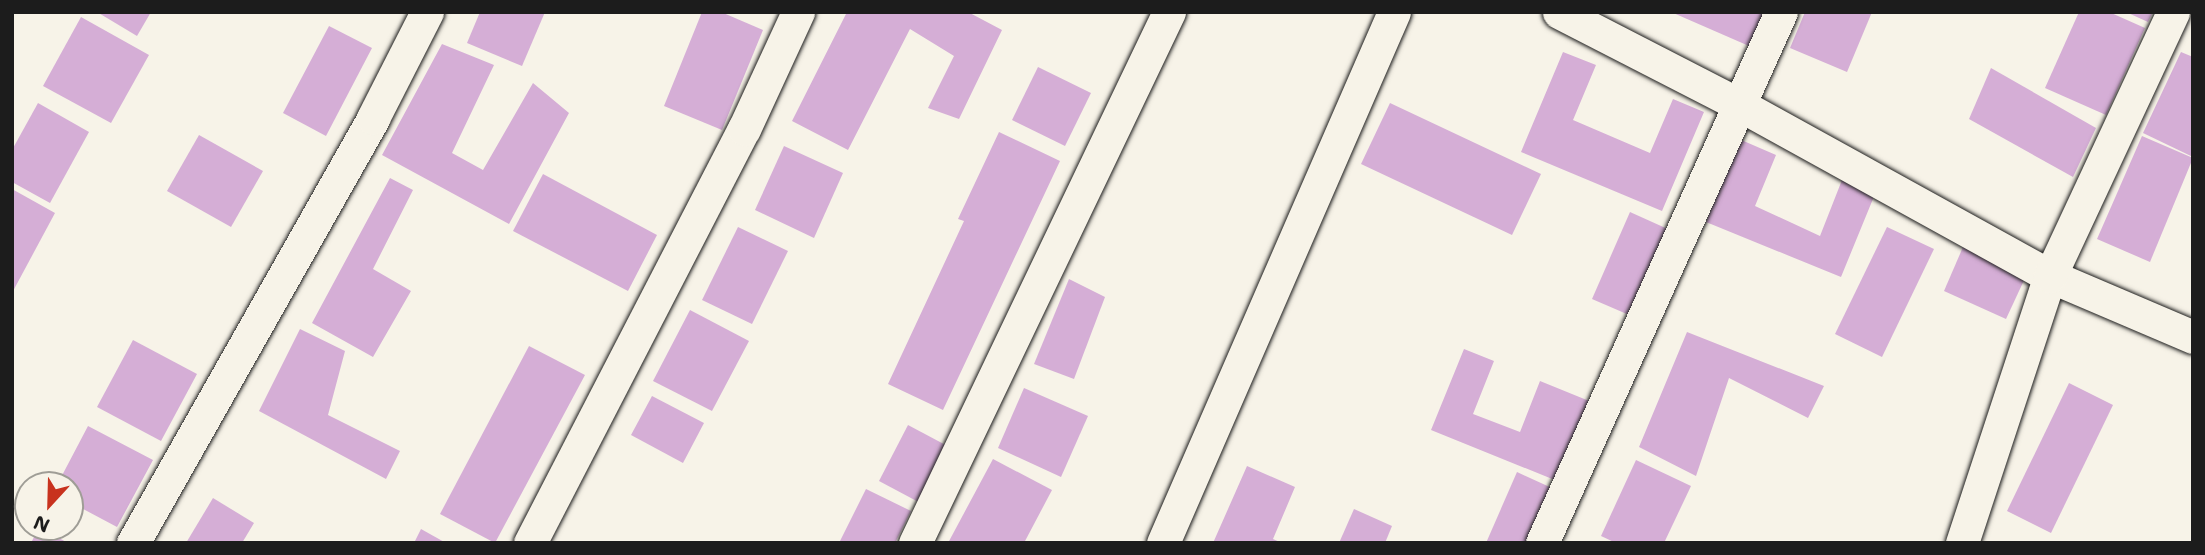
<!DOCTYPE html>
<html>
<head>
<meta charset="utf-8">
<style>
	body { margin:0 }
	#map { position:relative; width:2205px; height:555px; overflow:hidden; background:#f7f3e8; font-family:"Shantell Sans",sans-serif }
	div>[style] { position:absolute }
	.building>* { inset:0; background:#d5aed6 }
	.roads { filter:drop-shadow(0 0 2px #1c1c1c) drop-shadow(0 0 2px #1c1c1c) }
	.minor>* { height:33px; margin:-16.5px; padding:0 16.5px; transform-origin:16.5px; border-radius:16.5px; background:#f7f3e8 }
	span { translate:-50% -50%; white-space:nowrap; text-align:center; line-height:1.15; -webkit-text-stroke:7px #f7f3e8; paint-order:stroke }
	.frame { position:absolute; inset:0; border:14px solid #1c1c1c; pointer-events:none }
	.north { position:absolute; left:14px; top:471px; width:70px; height:70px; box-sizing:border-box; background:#f7f3e8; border:2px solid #9f9d96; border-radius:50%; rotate:202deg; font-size:19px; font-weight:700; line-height:28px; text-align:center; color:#1c1c1c }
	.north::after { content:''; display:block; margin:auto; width:24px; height:32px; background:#c8321e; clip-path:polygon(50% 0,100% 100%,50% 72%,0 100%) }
</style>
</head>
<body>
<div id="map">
	<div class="building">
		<i style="clip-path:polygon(97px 12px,151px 12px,137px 36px)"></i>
		<i style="clip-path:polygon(480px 12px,545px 12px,522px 66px,467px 43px)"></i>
		<i style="clip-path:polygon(702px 12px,721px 12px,763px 30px,722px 130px,664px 106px)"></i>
		<i style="clip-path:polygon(847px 12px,968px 12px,1002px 30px,959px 119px,928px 108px,954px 56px,910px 29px,848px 150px,792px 121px)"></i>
		<i style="clip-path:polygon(1671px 12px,1764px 12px,1749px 46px)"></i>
		<i style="clip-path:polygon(1805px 12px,1872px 12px,1847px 72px,1790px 48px)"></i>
		<i style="clip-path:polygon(2079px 12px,2109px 12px,2145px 28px,2106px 115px,2045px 88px)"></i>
		<i style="clip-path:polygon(2126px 12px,2153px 12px,2148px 22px)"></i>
		<i style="clip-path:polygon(81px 17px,149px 55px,111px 123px,43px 86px)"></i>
		<i style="clip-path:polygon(329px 26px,372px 48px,326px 136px,283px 113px)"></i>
		<i style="clip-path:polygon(442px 44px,494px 65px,452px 153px,483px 170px,533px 83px,569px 113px,509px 224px,382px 155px)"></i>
		<i style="clip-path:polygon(1563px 52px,1596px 65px,1573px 120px,1650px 153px,1673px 99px,1704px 112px,1662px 211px,1521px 152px)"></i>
		<i style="clip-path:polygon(2181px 52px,2193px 57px,2193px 157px,2143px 133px)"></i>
		<i style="clip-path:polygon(1038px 67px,1091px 93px,1065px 146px,1012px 120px)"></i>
		<i style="clip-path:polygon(1991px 68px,2096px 128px,2073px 177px,1969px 119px)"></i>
		<i style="clip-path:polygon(38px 103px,89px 132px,50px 203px,12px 182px,12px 150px)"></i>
		<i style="clip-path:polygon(1390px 103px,1541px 174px,1512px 235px,1361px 164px)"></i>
		<i style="clip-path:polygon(999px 132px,1060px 161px,943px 410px,888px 384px,964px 221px,958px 219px)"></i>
		<i style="clip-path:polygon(199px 135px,263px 171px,231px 227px,167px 191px)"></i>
		<i style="clip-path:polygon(2142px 136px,2193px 158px,2150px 262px,2097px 239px)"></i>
		<i style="clip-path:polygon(1739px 139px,1776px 155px,1755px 206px,1820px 236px,1842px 180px,1875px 194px,1841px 277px,1706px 222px)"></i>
		<i style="clip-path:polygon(784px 146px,843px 173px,814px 238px,755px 210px)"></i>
		<i style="clip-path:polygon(543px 174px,657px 235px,628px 291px,513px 231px)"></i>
		<i style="clip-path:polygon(390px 178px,413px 190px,373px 269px,411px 291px,373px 357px,312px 323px)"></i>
		<i style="clip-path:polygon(12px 189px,55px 213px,12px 293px)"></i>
		<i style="clip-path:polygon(1630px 212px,1681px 235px,1643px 321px,1592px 299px)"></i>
		<i style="clip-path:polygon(738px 227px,788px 251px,752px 324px,702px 300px)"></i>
		<i style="clip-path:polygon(1887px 227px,1934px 249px,1882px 357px,1835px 334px)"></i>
		<i style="clip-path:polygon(1963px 247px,2026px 276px,2006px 319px,1944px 291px)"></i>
		<i style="clip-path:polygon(1069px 279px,1105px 297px,1074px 379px,1034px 364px)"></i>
		<i style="clip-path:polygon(690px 310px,749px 341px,712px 411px,653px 381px)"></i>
		<i style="clip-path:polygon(300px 329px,345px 351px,328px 415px,400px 451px,386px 479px,259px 411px)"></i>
		<i style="clip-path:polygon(1687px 332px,1824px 386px,1808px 418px,1729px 378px,1696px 476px,1639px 447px)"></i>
		<i style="clip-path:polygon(133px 340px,197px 374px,161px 441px,97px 407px)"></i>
		<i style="clip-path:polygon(529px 346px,585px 375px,495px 543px,440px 514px)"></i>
		<i style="clip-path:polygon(1464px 349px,1494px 361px,1473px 414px,1520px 432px,1540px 381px,1599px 405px,1567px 485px,1431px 430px)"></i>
		<i style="clip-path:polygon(2069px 383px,2113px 405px,2051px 533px,2007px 511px)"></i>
		<i style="clip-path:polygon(1024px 388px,1088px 416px,1061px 477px,998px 448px)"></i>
		<i style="clip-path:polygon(652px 396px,704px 423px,683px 463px,631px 435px)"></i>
		<i style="clip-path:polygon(908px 425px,955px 450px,926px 506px,879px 481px)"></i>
		<i style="clip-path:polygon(88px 426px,153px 460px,117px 527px,70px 502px,70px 485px,57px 485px)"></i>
		<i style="clip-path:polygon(993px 459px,1052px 490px,1024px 543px,948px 543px)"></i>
		<i style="clip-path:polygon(1636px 460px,1691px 486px,1664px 543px,1616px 543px,1601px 536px)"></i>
		<i style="clip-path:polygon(1247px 466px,1295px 487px,1273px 539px,1282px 543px,1213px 543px)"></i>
		<i style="clip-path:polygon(1517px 472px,1565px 494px,1543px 543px,1486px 543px)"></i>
		<i style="clip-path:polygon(866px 489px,911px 511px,895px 543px,839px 543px)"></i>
		<i style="clip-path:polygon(213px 498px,254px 523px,242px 543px,186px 543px)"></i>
		<i style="clip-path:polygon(1354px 509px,1392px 526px,1385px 543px,1339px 543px)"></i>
		<i style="clip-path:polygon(39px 527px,68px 543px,31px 543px)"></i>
		<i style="clip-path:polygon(421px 529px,446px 543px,414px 543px)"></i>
	</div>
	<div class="roads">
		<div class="minor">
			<i style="left:1559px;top:12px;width:203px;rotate:27.2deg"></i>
			<i style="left:1740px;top:105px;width:354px;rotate:28.9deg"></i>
			<i style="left:2050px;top:276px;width:155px;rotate:23.1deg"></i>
			<i style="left:133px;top:543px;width:488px;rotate:-60.5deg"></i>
			<i style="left:373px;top:118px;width:119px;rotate:-63deg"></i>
			<i style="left:530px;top:543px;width:466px;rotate:-62.7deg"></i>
			<i style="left:744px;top:129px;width:129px;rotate:-65.2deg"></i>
			<i style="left:915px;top:543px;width:589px;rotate:-64.44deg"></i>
			<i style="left:1163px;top:543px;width:579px;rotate:-66.49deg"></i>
			<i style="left:1542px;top:543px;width:582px;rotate:-65.77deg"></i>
			<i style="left:1962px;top:543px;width:281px;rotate:-71.8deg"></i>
			<i style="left:2050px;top:276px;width:291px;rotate:-65deg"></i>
		</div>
	</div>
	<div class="frame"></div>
	<div class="north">N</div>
</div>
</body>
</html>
